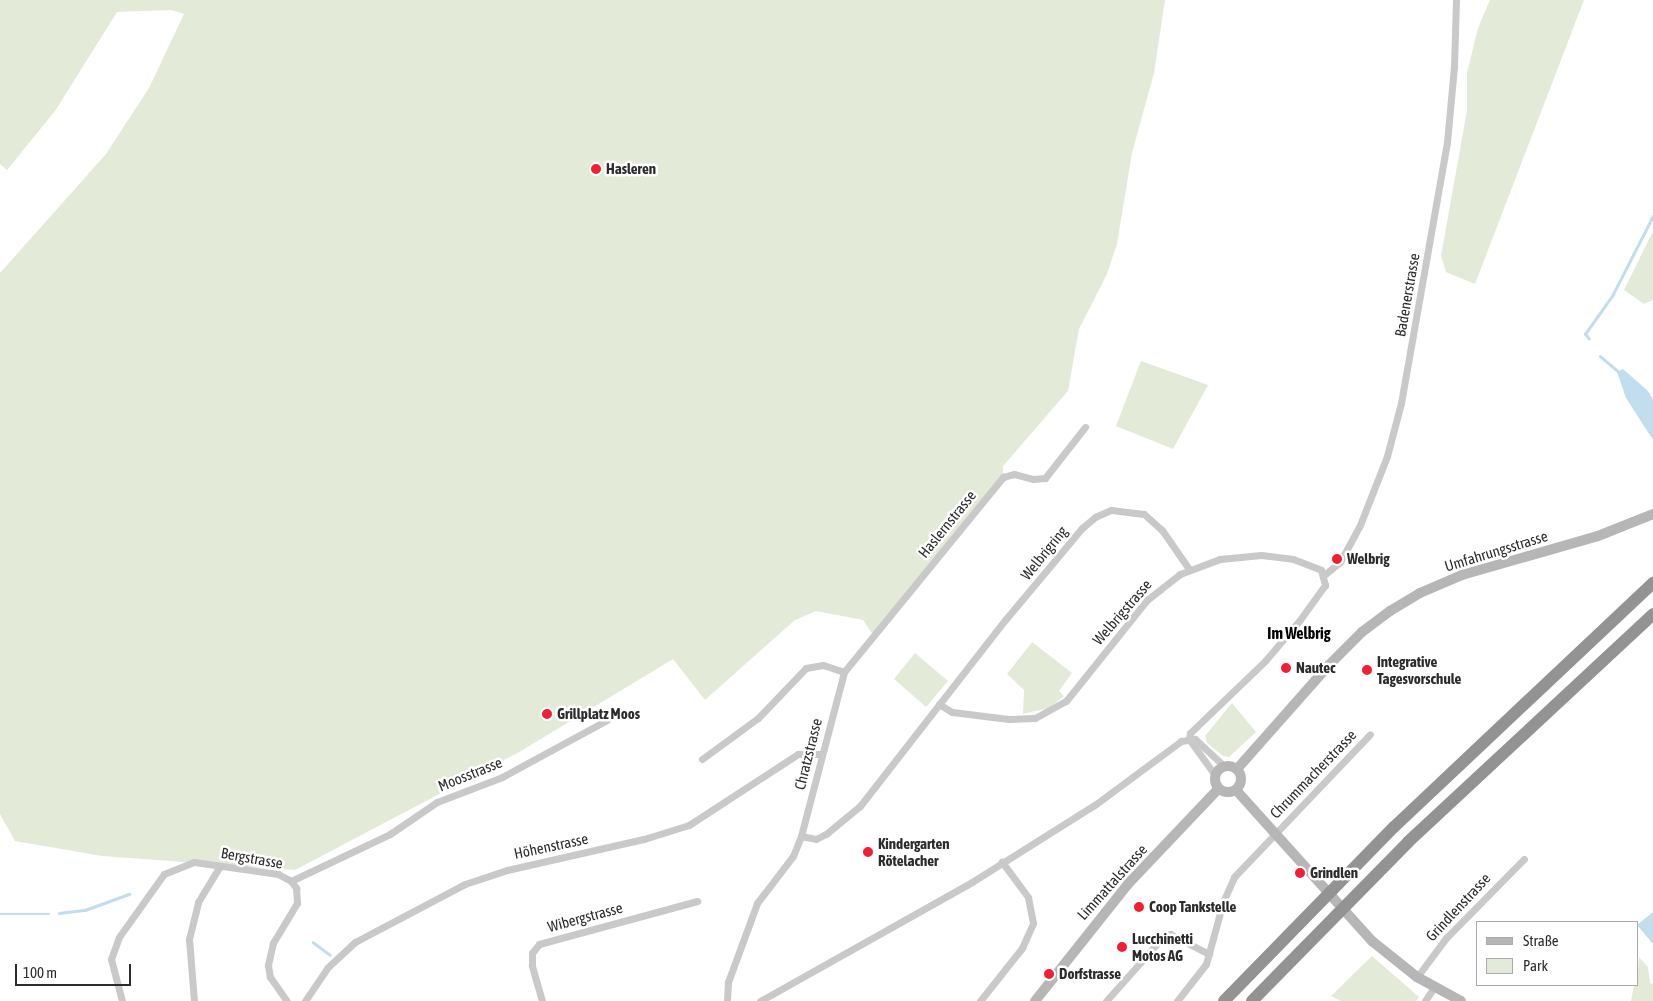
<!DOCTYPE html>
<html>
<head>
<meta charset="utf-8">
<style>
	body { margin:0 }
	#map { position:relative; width:1653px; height:1001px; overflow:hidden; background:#fff; font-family:"Asap Condensed",sans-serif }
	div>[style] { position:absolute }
	.green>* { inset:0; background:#e3ebd8 }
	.water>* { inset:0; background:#c2dded }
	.stream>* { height:2.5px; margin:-1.25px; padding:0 1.25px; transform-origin:1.25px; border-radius:1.25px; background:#c2dded }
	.street>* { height:7px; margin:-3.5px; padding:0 3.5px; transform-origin:3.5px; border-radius:3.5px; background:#c9c9c9 }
	.secondary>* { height:10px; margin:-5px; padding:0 5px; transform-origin:5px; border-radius:5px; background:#b6b6b6 }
	.secondary>.ring { margin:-5px; padding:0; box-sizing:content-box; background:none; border:10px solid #b6b6b6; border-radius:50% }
	.highway>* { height:12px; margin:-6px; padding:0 6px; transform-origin:6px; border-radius:6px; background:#939393 }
	.dots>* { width:14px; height:14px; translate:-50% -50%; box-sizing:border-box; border:2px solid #fff; border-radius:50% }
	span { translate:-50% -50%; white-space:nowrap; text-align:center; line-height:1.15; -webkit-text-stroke:5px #fff; paint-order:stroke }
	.poi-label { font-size:15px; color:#2c2c2c; font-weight:700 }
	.left { translate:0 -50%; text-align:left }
	.street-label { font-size:15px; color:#2c2c2c }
	.neighbourhood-label { font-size:16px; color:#000; font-weight:700 }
	.legend { position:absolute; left:1476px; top:921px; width:162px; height:65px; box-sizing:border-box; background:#fff; border:1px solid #ababab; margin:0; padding:6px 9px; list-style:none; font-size:15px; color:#2c2c2c }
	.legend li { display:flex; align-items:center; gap:10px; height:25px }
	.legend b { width:25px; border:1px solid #ababab }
	.scale { position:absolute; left:15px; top:964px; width:116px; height:22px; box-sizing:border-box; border:2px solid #2c2c2c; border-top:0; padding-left:6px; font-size:15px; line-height:18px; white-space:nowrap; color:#2c2c2c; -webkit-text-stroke:4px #fff; paint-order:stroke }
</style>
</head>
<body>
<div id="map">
	<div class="green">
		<i style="clip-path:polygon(0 0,1165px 0,1154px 73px,1132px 153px,1117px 244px,1107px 274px,1079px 329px,1068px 391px,1003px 466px,1003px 477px,873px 635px,863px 620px,816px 611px,795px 620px,705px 700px,673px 659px,521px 751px,295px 870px,102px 856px,15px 841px,0 814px,0 273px,106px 154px,149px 88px,184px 14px,171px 10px,117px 12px,55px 111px,7px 170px,0 164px)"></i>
		<i style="clip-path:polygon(1490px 0,1584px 0,1475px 284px,1446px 272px,1441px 256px,1467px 110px,1467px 73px,1478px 28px)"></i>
		<i style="clip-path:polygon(1653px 231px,1653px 300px,1644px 304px,1624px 290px)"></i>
		<i style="clip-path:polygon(1141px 361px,1208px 385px,1173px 449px,1116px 426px)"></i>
		<i style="clip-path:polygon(1032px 642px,1072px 673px,1059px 691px,1064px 696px,1049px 708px,1023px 714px,1024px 690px,1007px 674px)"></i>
		<i style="clip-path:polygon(915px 653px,948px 681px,926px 707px,894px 679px)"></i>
		<i style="clip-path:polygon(1232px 703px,1256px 732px,1229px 757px,1223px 756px,1207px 743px,1205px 736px)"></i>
		<i style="clip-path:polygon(1372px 956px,1419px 997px,1416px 1001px,1341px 1001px,1331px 996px)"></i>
		<i style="clip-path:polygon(1639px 957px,1648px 967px,1650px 983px,1653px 984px,1653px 1001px,1631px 1001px,1634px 985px,1637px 985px)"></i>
	</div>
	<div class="water">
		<i style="clip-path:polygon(1623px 369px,1648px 391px,1653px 400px,1653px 440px,1626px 398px,1617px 372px)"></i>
		<i style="clip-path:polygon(1653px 912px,1653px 944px,1637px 925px)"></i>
	</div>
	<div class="stream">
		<i style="left:1589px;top:339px;width:6px;rotate:-129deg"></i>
		<i style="left:1585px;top:334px;width:47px;rotate:-54.6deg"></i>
		<i style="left:1612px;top:296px;width:90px;rotate:-62.9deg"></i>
		<i style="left:1600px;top:356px;width:23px;rotate:40deg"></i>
		<i style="left:59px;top:913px;width:26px;rotate:-7deg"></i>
		<i style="left:85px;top:910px;width:47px;rotate:-20deg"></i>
		<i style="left:0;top:914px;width:49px"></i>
		<i style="left:313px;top:942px;width:21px;rotate:37deg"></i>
	</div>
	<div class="street">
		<i style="left:1324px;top:575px;width:21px;rotate:-39deg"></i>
		<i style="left:1340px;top:562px;width:42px;rotate:-61.6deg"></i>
		<i style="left:1360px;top:525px;width:74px;rotate:-68.6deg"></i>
		<i style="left:1387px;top:456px;width:55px;rotate:-75.2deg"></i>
		<i style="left:1401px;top:403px;width:265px;rotate:-80deg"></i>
		<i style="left:1447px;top:142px;width:75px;rotate:-84.7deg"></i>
		<i style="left:1454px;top:67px;width:67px;rotate:-88.3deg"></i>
		<i style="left:939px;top:704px;width:15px;rotate:32deg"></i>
		<i style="left:952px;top:712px;width:57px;rotate:7deg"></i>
		<i style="left:1009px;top:719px;width:26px;rotate:-2deg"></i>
		<i style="left:1035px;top:718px;width:35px;rotate:-29deg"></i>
		<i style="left:1066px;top:701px;width:129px;rotate:-51.3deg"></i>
		<i style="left:1147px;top:600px;width:42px;rotate:-38.2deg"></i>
		<i style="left:1180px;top:574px;width:43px;rotate:-20.6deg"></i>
		<i style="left:1220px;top:559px;width:41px;rotate:-5.6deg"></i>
		<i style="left:1261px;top:555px;width:32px;rotate:7deg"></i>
		<i style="left:1293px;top:559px;width:30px;rotate:21deg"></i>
		<i style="left:1321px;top:570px;width:16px;rotate:75deg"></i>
		<i style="left:1325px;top:585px;width:44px;rotate:125.8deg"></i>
		<i style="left:1299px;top:621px;width:52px;rotate:130.4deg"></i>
		<i style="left:1265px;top:661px;width:104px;rotate:136.2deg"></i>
		<i style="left:1190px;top:733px;width:6px;rotate:99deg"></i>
		<i style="left:1189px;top:739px;width:44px;rotate:54.2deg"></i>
		<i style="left:702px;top:759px;width:69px;rotate:-36.2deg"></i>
		<i style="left:758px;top:718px;width:69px;rotate:-46.2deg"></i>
		<i style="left:806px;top:668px;width:17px;rotate:-10deg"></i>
		<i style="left:823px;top:665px;width:22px;rotate:18deg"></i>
		<i style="left:801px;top:836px;width:15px;rotate:11deg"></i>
		<i style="left:816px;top:839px;width:11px;rotate:-27deg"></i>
		<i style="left:826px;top:834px;width:44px;rotate:-39.5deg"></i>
		<i style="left:860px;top:806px;width:236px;rotate:-52.1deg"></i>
		<i style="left:1005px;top:620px;width:120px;rotate:-50.1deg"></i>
		<i style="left:1082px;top:528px;width:17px;rotate:-40deg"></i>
		<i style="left:1095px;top:517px;width:17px;rotate:-24deg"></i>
		<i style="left:1111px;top:510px;width:33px;rotate:7deg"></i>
		<i style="left:1144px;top:514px;width:24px;rotate:42deg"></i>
		<i style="left:1162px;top:530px;width:47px;rotate:55.3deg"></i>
		<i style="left:291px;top:881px;width:110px;rotate:-25.4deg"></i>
		<i style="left:390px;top:834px;width:57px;rotate:-34.2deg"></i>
		<i style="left:437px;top:802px;width:70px;rotate:-21deg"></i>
		<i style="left:502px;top:777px;width:119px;rotate:-28.5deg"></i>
		<i style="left:1417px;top:977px;width:49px;rotate:-53.4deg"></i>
		<i style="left:1446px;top:938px;width:111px;rotate:-45.4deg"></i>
		<i style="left:122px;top:1001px;width:43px;rotate:-104.7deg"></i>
		<i style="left:111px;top:959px;width:23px;rotate:-70deg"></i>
		<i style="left:119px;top:937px;width:77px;rotate:-54.5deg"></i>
		<i style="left:164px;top:874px;width:32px;rotate:-22deg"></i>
		<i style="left:194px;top:862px;width:85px;rotate:8.1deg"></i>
		<i style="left:278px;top:874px;width:15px;rotate:28deg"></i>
		<i style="left:291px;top:881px;width:9px;rotate:54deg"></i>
		<i style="left:296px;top:888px;width:15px;rotate:86deg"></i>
		<i style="left:297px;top:903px;width:47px;rotate:121deg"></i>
		<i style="left:273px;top:943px;width:23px;rotate:103deg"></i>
		<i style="left:268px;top:965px;width:12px;rotate:81deg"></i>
		<i style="left:270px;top:977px;width:29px;rotate:55deg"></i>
		<i style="left:194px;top:1001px;width:62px;rotate:-94.6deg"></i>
		<i style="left:189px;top:939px;width:38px;rotate:-76deg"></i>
		<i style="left:198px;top:902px;width:42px;rotate:-58.6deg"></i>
		<i style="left:305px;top:1001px;width:40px;rotate:-56deg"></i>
		<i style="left:327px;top:968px;width:38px;rotate:-43deg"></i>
		<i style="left:355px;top:942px;width:124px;rotate:-27.8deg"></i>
		<i style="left:465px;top:884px;width:44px;rotate:-18.4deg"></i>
		<i style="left:507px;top:870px;width:140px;rotate:-12.8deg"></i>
		<i style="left:644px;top:839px;width:47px;rotate:-17.3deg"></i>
		<i style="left:689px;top:825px;width:130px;rotate:-33.1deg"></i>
		<i style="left:798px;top:754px;width:24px"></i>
		<i style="left:542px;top:1001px;width:37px;rotate:-106deg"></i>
		<i style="left:532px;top:965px;width:12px;rotate:-90deg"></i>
		<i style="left:532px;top:953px;width:11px;rotate:-52deg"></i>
		<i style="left:539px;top:944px;width:164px;rotate:-15.2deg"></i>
		<i style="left:727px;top:1001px;width:19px;rotate:-87deg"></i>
		<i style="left:728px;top:982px;width:84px;rotate:-69.8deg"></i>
		<i style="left:757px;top:903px;width:59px;rotate:-52.5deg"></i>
		<i style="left:793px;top:856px;width:22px;rotate:-68deg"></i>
		<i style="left:801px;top:836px;width:170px;rotate:-75.3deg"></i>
		<i style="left:844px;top:672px;width:252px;rotate:-50.8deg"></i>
		<i style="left:1003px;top:477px;width:11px;rotate:-15deg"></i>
		<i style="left:1014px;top:474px;width:20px;rotate:15deg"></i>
		<i style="left:1033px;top:479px;width:12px;rotate:-5deg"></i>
		<i style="left:1045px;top:478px;width:65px;rotate:-51.9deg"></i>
		<i style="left:760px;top:1001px;width:243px;rotate:-29.3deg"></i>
		<i style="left:972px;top:882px;width:146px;rotate:-32.2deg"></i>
		<i style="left:1096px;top:804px;width:106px;rotate:-36.5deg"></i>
		<i style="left:1181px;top:741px;width:14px;rotate:-8deg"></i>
		<i style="left:1195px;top:739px;width:40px;rotate:43deg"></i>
		<i style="left:980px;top:1001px;width:68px;rotate:-51.6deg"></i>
		<i style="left:1022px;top:948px;width:27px;rotate:-66deg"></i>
		<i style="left:1033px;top:923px;width:26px;rotate:-101deg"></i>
		<i style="left:1028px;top:897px;width:44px;rotate:-126.6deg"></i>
		<i style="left:1106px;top:1001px;width:86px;rotate:-48.3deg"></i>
		<i style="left:1163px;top:937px;width:8px;rotate:-23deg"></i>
		<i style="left:1170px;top:934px;width:44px;rotate:27.1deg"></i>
		<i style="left:1177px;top:1001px;width:47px;rotate:-51.9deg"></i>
		<i style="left:1206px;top:964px;width:64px;rotate:-74.7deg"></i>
		<i style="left:1223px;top:902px;width:27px;rotate:-66deg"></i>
		<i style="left:1234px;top:877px;width:197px;rotate:-46.4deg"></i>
		<i style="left:1425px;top:1001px;width:17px;rotate:-57deg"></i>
	</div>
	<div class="secondary">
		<i class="ring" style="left:1215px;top:766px;width:16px;height:16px"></i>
		<i style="left:1237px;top:769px;width:139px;rotate:-48.5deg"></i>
		<i style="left:1329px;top:665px;width:47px;rotate:-45deg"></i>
		<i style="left:1362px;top:632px;width:35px;rotate:-37deg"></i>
		<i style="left:1390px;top:611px;width:35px;rotate:-31deg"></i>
		<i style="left:1420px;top:593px;width:46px;rotate:-23.2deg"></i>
		<i style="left:1462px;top:575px;width:141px;rotate:-16deg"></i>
		<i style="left:1598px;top:536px;width:59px;rotate:-21.8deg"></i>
		<i style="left:1236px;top:790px;width:203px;rotate:48deg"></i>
		<i style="left:1372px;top:941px;width:58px;rotate:38.7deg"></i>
		<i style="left:1417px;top:977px;width:50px;rotate:28.6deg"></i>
		<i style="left:1035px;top:1001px;width:149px;rotate:-51.5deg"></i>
		<i style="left:1128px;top:884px;width:131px;rotate:-46.5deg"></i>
	</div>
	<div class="highway">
		<i style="left:1224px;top:1001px;width:243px;rotate:-45.7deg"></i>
		<i style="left:1394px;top:827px;width:356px;rotate:-43.3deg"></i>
		<i style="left:1252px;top:1001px;width:223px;rotate:-45.5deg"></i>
		<i style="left:1408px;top:842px;width:335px;rotate:-42.9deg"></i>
	</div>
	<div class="dots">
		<i style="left:596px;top:169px;background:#f21f33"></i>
		<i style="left:1337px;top:559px;background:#f21f33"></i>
		<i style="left:1286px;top:668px;background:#f21f33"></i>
		<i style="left:1367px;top:670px;background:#f21f33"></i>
		<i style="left:547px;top:714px;background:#f21f33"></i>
		<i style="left:868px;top:852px;background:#f21f33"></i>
		<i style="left:1300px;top:873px;background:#f21f33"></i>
		<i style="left:1139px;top:907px;background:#f21f33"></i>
		<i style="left:1122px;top:947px;background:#f21f33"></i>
		<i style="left:1049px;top:974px;background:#f21f33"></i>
	</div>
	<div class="poi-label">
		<span class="left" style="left:606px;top:169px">Hasleren</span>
		<span class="left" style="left:1347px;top:559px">Welbrig</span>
		<span class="left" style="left:1377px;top:670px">Integrative<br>Tagesvorschule</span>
		<span class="left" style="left:1296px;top:668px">Nautec</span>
		<span class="left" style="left:557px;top:714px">Grillplatz Moos</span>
		<span class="left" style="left:878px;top:852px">Kindergarten<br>Rötelacher</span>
		<span class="left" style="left:1310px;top:873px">Grindlen</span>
		<span class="left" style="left:1149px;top:907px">Coop Tankstelle</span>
		<span class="left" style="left:1132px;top:947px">Lucchinetti<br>Motos AG</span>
		<span class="left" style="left:1059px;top:974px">Dorfstrasse</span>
	</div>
	<div class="street-label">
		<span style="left:1407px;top:295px;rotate:-80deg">Badenerstrasse</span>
		<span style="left:947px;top:524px;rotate:-51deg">Haslernstrasse</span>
		<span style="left:1496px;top:551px;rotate:-17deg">Umfahrungsstrasse</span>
		<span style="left:1044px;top:553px;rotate:-51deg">Welbrigring</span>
		<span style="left:1122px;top:612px;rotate:-49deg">Welbrigstrasse</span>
		<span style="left:808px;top:754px;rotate:-76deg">Chratzstrasse</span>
		<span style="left:470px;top:774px;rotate:-22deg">Moosstrasse</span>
		<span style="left:1313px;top:774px;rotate:-46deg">Chrummacherstrasse</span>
		<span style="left:551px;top:846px;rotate:-12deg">Höhenstrasse</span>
		<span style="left:252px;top:858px;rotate:10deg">Bergstrasse</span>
		<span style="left:1112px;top:882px;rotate:-48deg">Limmattalstrasse</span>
		<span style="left:1458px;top:907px;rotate:-47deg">Grindlenstrasse</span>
		<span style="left:585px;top:917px;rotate:-15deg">Wibergstrasse</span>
	</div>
	<div class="neighbourhood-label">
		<span style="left:1299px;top:633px">Im Welbrig</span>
	</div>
	<ul class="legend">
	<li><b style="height:6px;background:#b6b6b6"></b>Straße</li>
	<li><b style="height:14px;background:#e3ebd8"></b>Park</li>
	</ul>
	<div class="scale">100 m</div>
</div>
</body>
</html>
